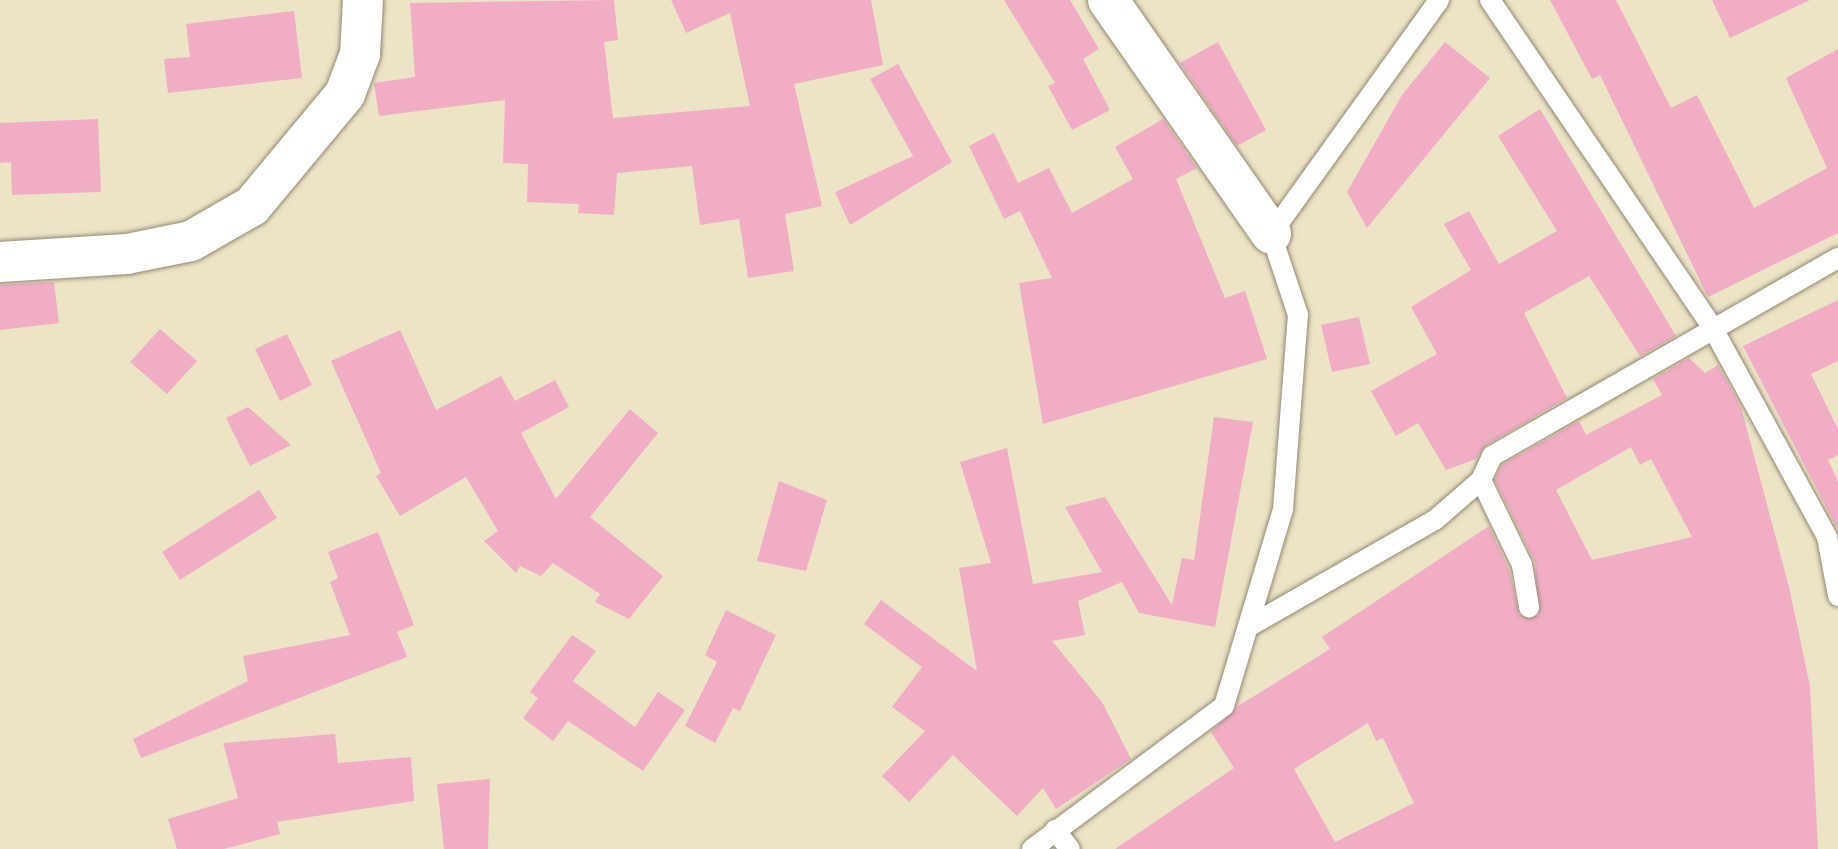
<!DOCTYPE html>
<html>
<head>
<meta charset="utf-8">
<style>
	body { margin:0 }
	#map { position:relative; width:1838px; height:849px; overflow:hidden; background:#ebe4c5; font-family:Kalam,sans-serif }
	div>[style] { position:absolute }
	.building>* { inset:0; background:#f2adc6 }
	.roads { filter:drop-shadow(0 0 2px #938772) drop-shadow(0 0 2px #938772) }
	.lane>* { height:20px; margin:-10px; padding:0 10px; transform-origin:10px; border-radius:10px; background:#fff }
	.street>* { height:40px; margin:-20px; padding:0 20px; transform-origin:20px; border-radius:20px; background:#fff }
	span { translate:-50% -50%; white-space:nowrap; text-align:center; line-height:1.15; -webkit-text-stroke:6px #fcf5e5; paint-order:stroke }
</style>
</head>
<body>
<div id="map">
	<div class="building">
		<i style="clip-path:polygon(614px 0,618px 40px,604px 42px,613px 118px,750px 106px,730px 13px,686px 33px,671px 0,871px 0,883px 65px,794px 84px,822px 206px,785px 214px,794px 271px,748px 278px,739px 219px,700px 225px,692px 166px,617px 173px,614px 215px,578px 213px,579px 204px,527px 202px,528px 164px,503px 163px,505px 100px,379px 116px,374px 83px,415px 77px,410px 3px)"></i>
		<i style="clip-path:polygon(1004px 0,1070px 0,1099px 49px,1083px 59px,1110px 110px,1072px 130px,1048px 86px,1055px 83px)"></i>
		<i style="clip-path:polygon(1550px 0,1616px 0,1671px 108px,1697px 95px,1754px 208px,1827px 168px,1786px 78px,1838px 49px,1838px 233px,1708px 297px,1600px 75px,1592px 79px)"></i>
		<i style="clip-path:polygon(1712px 0,1810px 0,1730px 38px)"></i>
		<i style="clip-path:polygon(294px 11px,302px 78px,168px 93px,164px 59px,190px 57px,186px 24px)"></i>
		<i style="clip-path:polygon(1218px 42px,1266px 130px,1237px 146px,1180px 63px)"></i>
		<i style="clip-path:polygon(1445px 42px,1490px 78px,1367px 228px,1347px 192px,1402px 95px)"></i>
		<i style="clip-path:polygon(898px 64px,952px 162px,850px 225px,835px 192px,913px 156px,870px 79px)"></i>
		<i style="clip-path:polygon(1540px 109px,1676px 336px,1640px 356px,1589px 276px,1524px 313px,1567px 398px,1486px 445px,1476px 459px,1446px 470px,1418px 423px,1396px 436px,1371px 391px,1437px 354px,1411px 307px,1471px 270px,1444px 224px,1469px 211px,1499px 264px,1557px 231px,1498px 136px)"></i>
		<i style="clip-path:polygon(98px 119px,101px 192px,12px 195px,11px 162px,0 163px,0 123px)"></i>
		<i style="clip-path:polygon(1163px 119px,1197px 168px,1176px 179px,1225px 298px,1245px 291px,1267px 359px,1043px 424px,1019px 283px,1052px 278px,1020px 211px,1004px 219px,969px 146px,994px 133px,1018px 183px,1049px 168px,1072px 213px,1133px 179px,1115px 147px)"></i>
		<i style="clip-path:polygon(54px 282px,59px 323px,0 330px,0 285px)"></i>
		<i style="clip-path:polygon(1838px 300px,1838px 361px,1811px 374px,1838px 429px,1838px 455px,1828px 460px,1838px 482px,1838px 530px,1743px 346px)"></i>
		<i style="clip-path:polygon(1359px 317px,1370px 364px,1332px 372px,1321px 325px)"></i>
		<i style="clip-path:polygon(160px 329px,197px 361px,167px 394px,130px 362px)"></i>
		<i style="clip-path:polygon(400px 330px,436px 410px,501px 376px,515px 401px,555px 380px,569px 407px,521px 433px,556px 499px,630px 409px,658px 433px,590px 517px,663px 576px,629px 619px,595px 602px,600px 594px,553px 563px,541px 576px,520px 566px,516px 573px,484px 541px,498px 531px,466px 477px,400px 516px,376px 476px,381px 473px,331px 361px)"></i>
		<i style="clip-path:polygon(287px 334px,312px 385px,280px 401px,255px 349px)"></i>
		<i style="clip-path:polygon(evenodd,1689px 358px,1705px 373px,1718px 365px,1741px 407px,1789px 587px,1810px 686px,1818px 849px,1115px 849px,1234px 768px,1211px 732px,1238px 706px,1330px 649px,1322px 637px,1489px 526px,1509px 569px,1519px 615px,1538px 616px,1535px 562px,1495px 480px,1502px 465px,1579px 421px,1586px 435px,1662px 395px,1653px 379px,1689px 358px,1631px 447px,1640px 465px,1651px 459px,1692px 537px,1592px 560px,1556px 490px,1631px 447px,1689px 358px,1368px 723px,1376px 741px,1383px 738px,1414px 803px,1335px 842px,1294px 769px,1368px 723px)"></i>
		<i style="clip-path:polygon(248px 407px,291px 445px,250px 466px,226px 418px)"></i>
		<i style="clip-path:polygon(1214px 417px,1253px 422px,1215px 627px,1139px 613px,1122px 582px,1078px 601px,1085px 635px,1052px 641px,1102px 702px,1131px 759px,1056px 809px,1043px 788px,1017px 816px,953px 755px,909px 802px,882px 776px,925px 731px,892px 707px,922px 667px,864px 624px,881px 600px,977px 671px,959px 568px,991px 563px,960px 462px,1007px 448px,1033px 584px,1102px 572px,1065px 507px,1105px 497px,1172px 605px,1182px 558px,1194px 560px)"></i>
		<i style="clip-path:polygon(779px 481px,827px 500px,806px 571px,757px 561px)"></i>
		<i style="clip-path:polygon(259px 490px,277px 518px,180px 580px,162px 552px)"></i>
		<i style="clip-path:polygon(378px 532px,414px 625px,397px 632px,407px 657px,141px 758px,133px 739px,248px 681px,243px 656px,350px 635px,330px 582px,338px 578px,328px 552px)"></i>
		<i style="clip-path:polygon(726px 610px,776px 635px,740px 711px,733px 708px,715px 743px,685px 726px,717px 662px,705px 655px)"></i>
		<i style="clip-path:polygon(572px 635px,596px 651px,573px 681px,635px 727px,658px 692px,685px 710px,643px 771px,568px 721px,553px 741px,523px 718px,538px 698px,530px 692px)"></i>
		<i style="clip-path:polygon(335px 734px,338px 763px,411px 757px,414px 801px,277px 822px,280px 834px,224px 849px,177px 849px,168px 819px,238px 798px,223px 743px)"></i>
		<i style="clip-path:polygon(490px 779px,488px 849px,444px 849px,437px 784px)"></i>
	</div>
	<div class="roads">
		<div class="lane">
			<i style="left:1490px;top:0;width:393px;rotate:55.8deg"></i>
			<i style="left:1711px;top:325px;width:242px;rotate:61.3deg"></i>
			<i style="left:1827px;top:537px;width:60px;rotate:79.4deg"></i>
			<i style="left:1481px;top:480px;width:94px;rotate:64.2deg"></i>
			<i style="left:1522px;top:565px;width:43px;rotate:80.5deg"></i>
			<i style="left:1248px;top:627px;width:215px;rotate:-29.8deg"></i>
			<i style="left:1435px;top:520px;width:61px;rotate:-41deg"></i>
			<i style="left:1481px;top:480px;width:26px;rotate:-65deg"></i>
			<i style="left:1492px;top:456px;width:399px;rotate:-29.8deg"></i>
			<i style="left:1055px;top:830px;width:24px;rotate:52deg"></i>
			<i style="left:1032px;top:849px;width:239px;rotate:-36.7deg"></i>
			<i style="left:1224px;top:706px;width:206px;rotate:-73.3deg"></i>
			<i style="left:1283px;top:509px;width:195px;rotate:-85.6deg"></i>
			<i style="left:1298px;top:315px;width:85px;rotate:-108.4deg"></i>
			<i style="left:1271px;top:234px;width:288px;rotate:-54.3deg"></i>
		</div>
		<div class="street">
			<i style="left:1108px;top:0;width:285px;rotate:55.1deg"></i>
			<i style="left:0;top:262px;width:127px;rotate:-3.6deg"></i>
			<i style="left:127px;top:254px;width:65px;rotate:-11.5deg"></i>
			<i style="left:191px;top:241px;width:70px;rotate:-29.8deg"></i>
			<i style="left:252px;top:206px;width:146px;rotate:-50.3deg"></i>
			<i style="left:345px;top:94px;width:43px;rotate:-69.4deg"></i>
			<i style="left:360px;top:54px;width:54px;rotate:-86.8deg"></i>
		</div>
	</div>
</div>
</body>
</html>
